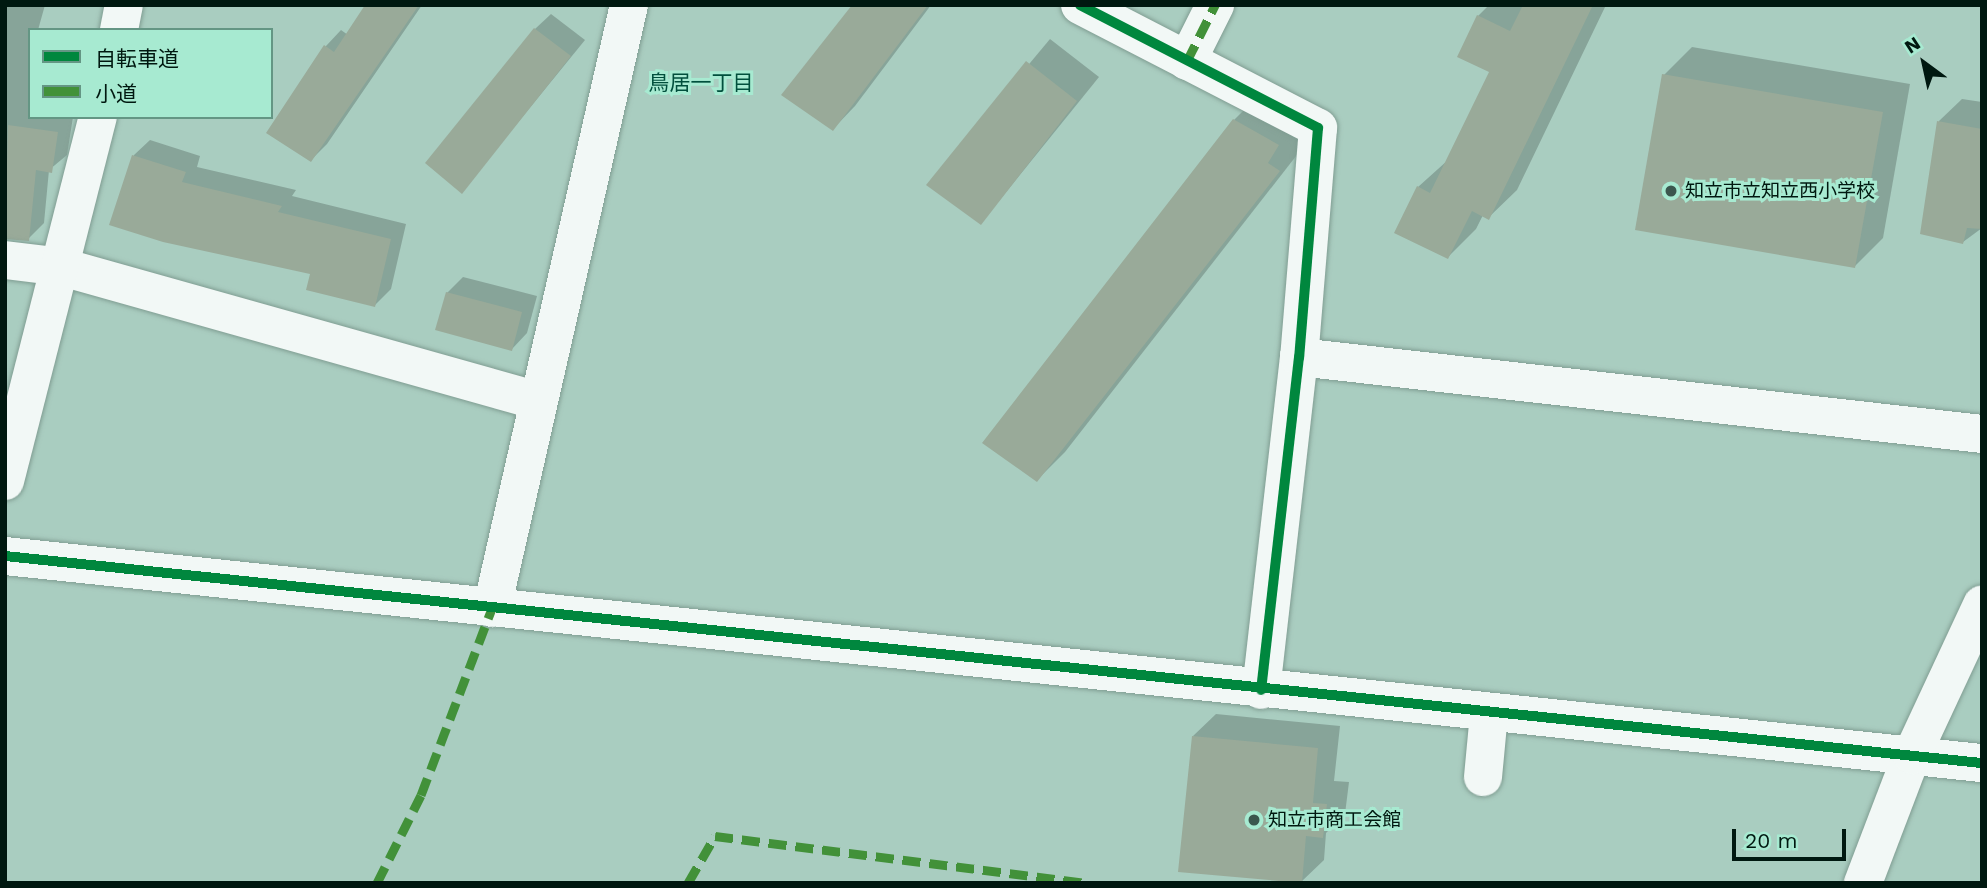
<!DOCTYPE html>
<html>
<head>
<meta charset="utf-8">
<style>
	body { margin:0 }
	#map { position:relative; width:1987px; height:888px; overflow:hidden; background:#a9cdc0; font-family:"Work Sans","Noto Sans JP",sans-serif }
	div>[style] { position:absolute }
	.shadow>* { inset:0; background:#0003 }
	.building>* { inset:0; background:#9a9 }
	.roads { filter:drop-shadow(0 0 2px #809d92) drop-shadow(0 0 2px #809d92) }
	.minor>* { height:38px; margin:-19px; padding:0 19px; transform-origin:19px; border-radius:19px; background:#f2f8f6 }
	.quiet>* { height:9px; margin-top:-4.5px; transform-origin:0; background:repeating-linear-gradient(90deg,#429139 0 18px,transparent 0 27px) }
	.cycleway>* { height:10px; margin:-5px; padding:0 5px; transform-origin:5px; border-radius:5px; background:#00873e }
	.dots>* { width:19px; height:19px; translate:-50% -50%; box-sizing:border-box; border:4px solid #a7ead1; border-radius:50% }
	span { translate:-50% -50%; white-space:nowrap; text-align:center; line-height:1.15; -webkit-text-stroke:6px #a7ead1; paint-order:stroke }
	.poi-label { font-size:19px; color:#001810 }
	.left { translate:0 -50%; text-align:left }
	.neighbourhood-label { font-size:21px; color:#014f3c }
	.frame { position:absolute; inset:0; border:7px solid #001810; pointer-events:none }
	.legend { position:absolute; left:28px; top:28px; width:245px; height:91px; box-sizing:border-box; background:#a7ead1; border:2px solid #649684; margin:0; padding:9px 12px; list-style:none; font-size:21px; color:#001810 }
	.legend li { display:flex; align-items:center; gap:14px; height:35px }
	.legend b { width:35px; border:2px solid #649684 }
	.north { position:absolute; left:1889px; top:28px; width:70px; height:70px; -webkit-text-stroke:5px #a7ead1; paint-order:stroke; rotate:327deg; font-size:19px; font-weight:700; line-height:28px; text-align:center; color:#001810 }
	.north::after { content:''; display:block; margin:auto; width:24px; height:32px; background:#001810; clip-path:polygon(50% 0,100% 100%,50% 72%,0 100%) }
	.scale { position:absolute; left:1732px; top:829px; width:114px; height:32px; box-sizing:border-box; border:4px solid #001810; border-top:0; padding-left:9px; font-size:21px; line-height:24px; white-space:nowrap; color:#001810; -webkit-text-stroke:5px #a7ead1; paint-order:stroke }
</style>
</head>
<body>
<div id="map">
	<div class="shadow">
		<i style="clip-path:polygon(5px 5px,45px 5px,38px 30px,30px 30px,30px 117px,73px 117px,67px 155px,49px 170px,44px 223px,29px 238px,5px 237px)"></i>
		<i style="clip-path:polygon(367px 5px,422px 5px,327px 144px,311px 160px,326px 46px,341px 30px,348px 35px)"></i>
		<i style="clip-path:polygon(854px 5px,931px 5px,855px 106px,833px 129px)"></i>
		<i style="clip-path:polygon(1489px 5px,1606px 5px,1517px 190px,1488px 218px,1483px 215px,1476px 229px,1448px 257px,1418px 187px,1448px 160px,1491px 72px,1478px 16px)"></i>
		<i style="clip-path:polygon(551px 14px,585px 40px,462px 191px,535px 29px)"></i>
		<i style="clip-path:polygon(1050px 39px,1099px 77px,981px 223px,928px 185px)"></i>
		<i style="clip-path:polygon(1692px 47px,1910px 84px,1883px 238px,1855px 266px,1664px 75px)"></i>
		<i style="clip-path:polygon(1262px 92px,1307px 142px,1065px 452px,1037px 480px,1234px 120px)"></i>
		<i style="clip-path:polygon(1962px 99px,1982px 102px,1982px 228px,1963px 242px,1939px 121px)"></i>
		<i style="clip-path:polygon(150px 140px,200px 156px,197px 167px,296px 190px,292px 196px,406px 224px,391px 289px,375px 305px,312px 273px,111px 223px,134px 155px)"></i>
		<i style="clip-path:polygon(463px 277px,537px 296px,527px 333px,512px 349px,447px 293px)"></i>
		<i style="clip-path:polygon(1216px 714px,1340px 726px,1334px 781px,1349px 782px,1345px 814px,1326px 833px,1324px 860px,1301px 882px,1193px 736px)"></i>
	</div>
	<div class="building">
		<i style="clip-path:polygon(365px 5px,419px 5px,311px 162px,266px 133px,324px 45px,334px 52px)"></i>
		<i style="clip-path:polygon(852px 5px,928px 5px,833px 131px,781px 95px)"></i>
		<i style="clip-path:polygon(1523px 5px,1593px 5px,1489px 220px,1472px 211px,1448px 259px,1394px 233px,1417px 186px,1430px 193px,1489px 72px,1457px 57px,1477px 15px,1510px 31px)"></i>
		<i style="clip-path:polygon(534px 28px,571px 56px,462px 194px,425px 163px)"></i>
		<i style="clip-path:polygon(1026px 61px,1077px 101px,981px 225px,926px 185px)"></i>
		<i style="clip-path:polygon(1662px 74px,1883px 112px,1855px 268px,1635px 230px)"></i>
		<i style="clip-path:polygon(1233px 119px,1279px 145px,1268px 163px,1280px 171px,1037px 482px,982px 443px)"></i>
		<i style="clip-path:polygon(1937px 121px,1982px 129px,1982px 229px,1967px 228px,1963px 244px,1920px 234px)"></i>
		<i style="clip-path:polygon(8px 125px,58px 132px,52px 173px,36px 170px,29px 241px,5px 239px)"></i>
		<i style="clip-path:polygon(132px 155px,186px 172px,182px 182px,282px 206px,278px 212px,391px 239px,375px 307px,306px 290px,310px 274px,163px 242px,109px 225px)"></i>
		<i style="clip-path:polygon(446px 292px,522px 312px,512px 351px,435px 330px)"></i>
		<i style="clip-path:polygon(1192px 736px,1318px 748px,1313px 803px,1327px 804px,1323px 838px,1306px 836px,1302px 883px,1178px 872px)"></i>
	</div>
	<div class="roads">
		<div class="minor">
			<i style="left:1080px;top:5px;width:268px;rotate:27.3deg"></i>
			<i style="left:1318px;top:128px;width:230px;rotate:94.7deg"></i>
			<i style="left:1299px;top:357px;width:335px;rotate:96.5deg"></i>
			<i style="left:119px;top:30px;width:25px;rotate:-79deg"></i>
			<i style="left:1187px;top:61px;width:63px;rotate:-63.4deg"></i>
			<i style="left:5px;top:260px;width:57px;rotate:7deg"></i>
			<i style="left:62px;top:267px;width:495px;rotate:15.7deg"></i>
			<i style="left:1299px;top:357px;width:687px;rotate:6.43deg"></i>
			<i style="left:5px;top:481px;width:376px;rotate:-75.7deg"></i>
			<i style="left:5px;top:556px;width:1988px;rotate:5.98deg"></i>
			<i style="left:492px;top:608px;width:618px;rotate:-77.2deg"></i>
			<i style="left:1483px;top:777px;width:64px;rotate:-84.6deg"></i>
			<i style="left:1863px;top:883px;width:137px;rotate:-69.1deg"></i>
			<i style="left:1912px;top:755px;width:166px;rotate:-65deg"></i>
		</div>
	</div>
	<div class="quiet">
		<i style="left:1187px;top:61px;width:63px;rotate:-63.4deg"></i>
		<i style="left:377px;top:883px;width:98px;rotate:-63.4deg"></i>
		<i style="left:421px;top:795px;width:200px;rotate:-69.2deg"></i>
		<i style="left:688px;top:883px;width:54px;rotate:-60.1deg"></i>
		<i style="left:715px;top:836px;width:374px;rotate:7.2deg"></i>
	</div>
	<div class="cycleway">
		<i style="left:1080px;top:5px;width:268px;rotate:27.3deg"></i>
		<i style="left:1318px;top:128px;width:230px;rotate:94.7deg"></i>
		<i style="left:1299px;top:357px;width:335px;rotate:96.5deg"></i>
		<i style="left:5px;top:556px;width:1988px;rotate:5.98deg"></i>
	</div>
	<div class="dots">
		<i style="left:1671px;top:191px;background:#3b574e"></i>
		<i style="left:1254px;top:820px;background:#3b574e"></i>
	</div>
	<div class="poi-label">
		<span class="left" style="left:1685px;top:191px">知立市立知立西小学校</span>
		<span class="left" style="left:1268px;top:820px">知立市商工会館</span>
	</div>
	<div class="neighbourhood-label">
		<span style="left:701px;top:83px">鳥居一丁目</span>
	</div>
	<div class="frame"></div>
	<ul class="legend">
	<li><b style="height:9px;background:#00873e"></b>自転車道</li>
	<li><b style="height:9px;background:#429139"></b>小道</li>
	</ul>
	<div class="north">N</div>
	<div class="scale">20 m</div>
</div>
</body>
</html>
